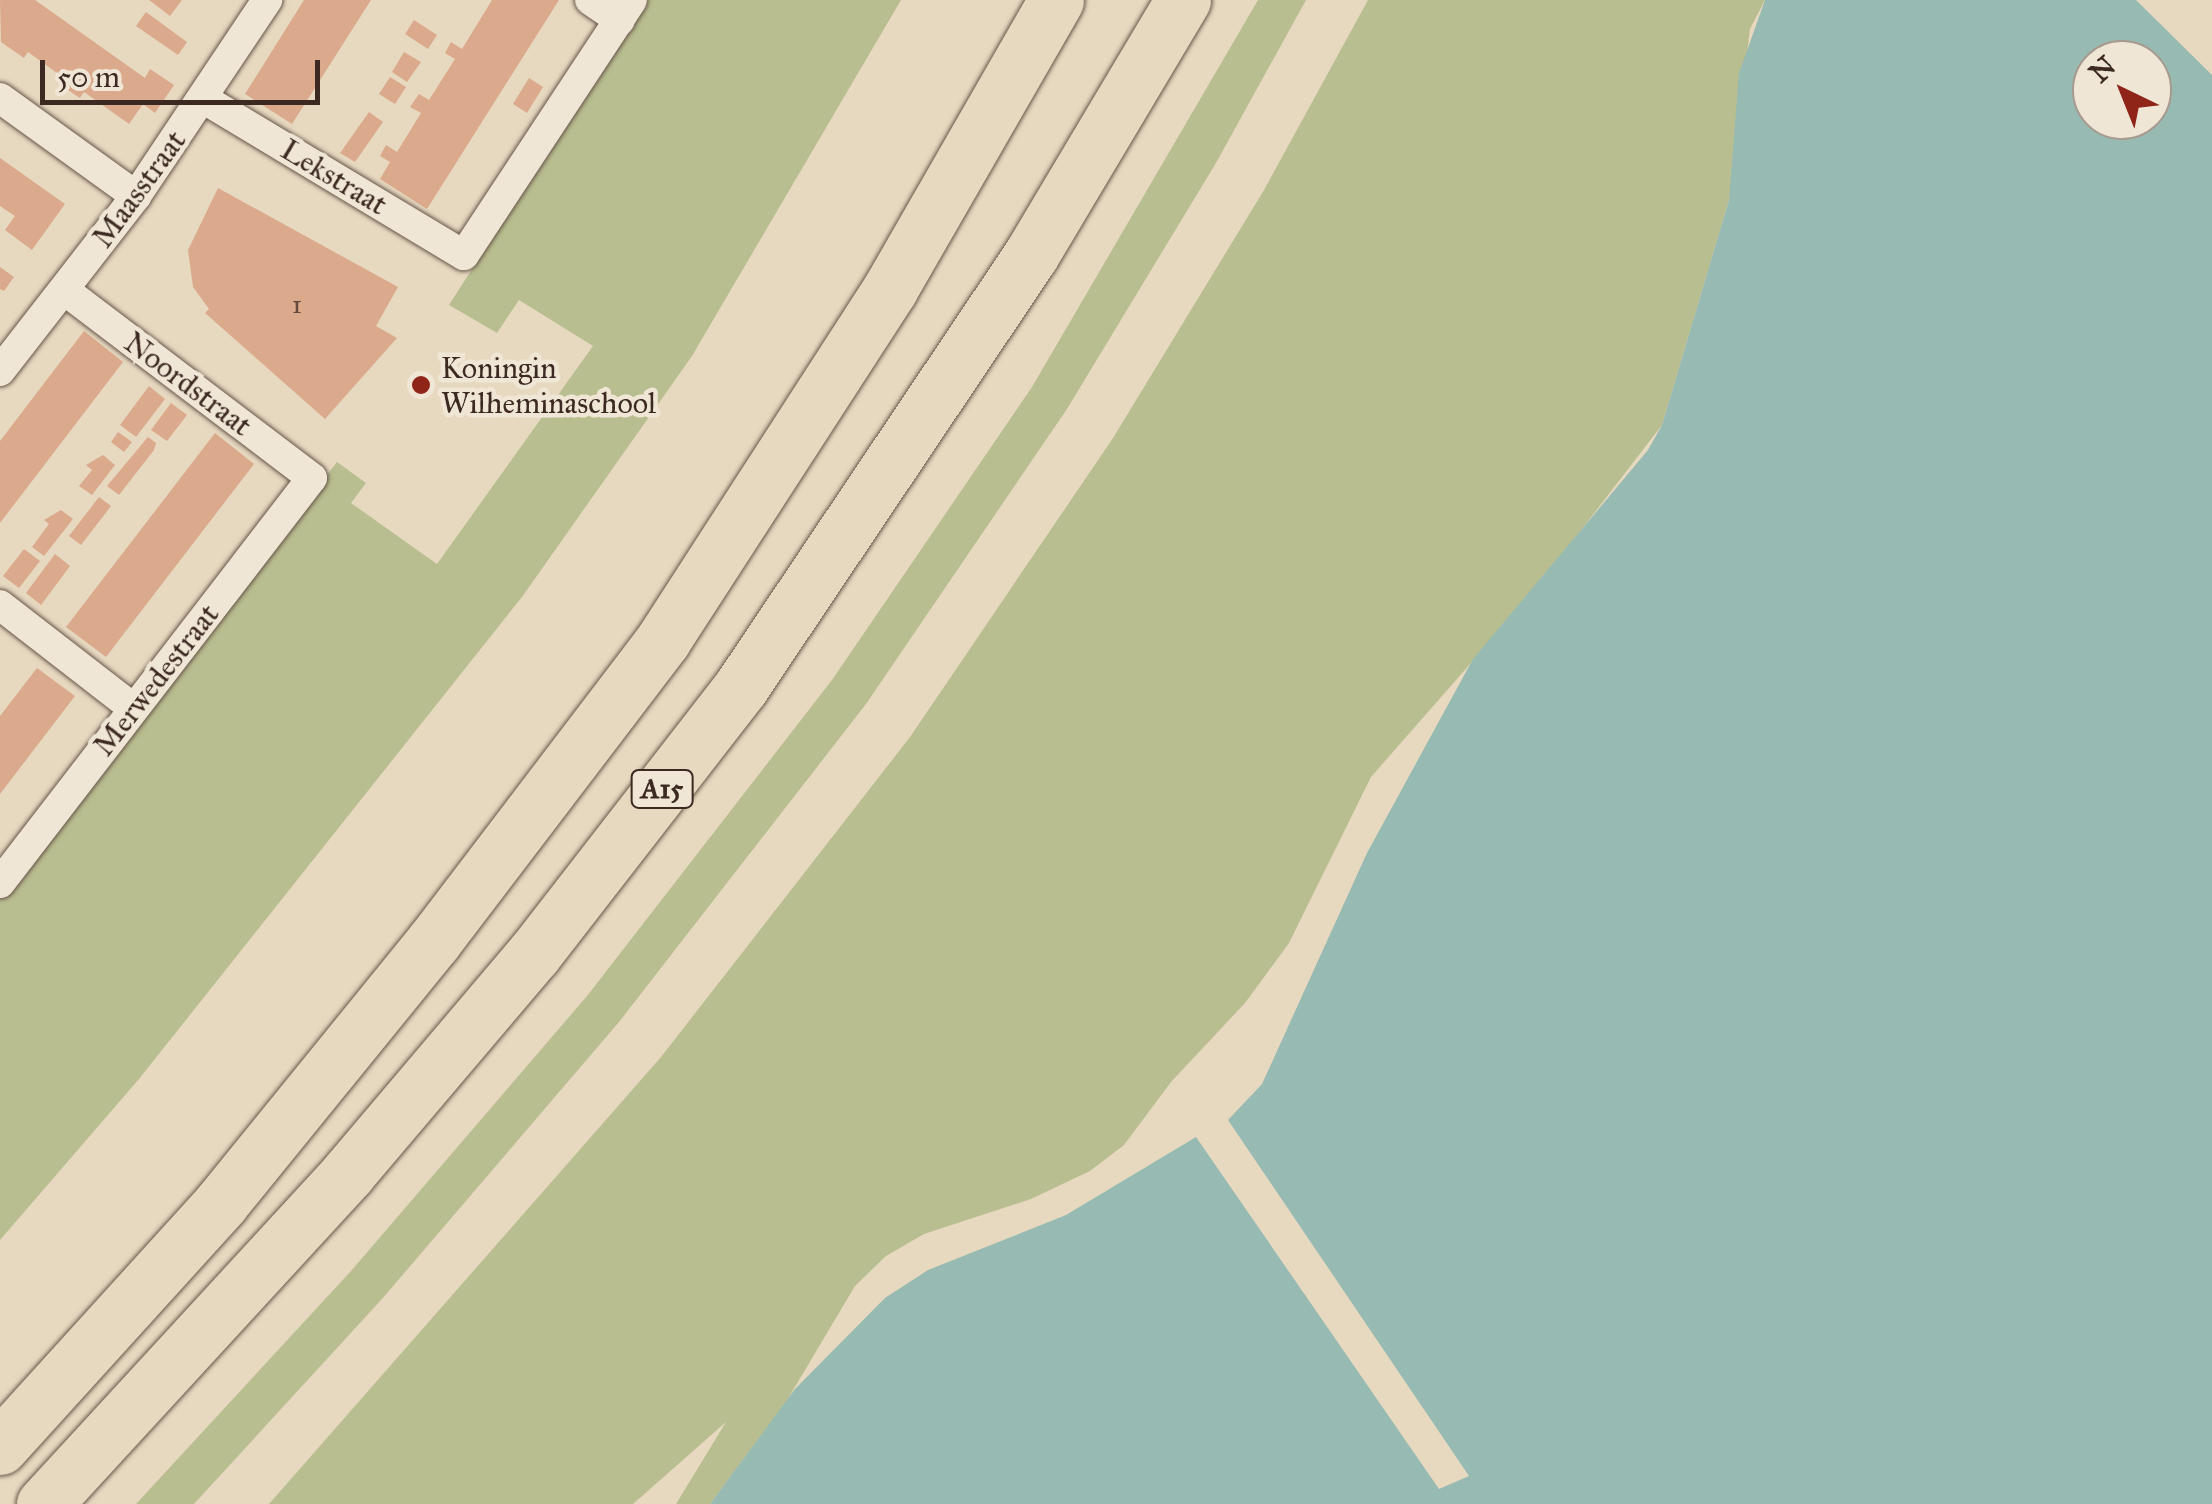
<!DOCTYPE html>
<html>
<head>
<meta charset="utf-8">
<style>
	body { margin:0 }
	#map { position:relative; width:2212px; height:1504px; overflow:hidden; background:#e7d9c0; font-family:"IM FELL Great Primer",serif }
	div>[style] { position:absolute }
	.green>* { inset:0; background:#b9be90 }
	.water>* { inset:0; background:#97bab2 }
	.building>* { inset:0; background:#dba98b }
	.roads { filter:drop-shadow(0 0 2px #675549) drop-shadow(0 0 2px #675549) }
	.minor>* { height:30px; margin:-15px; padding:0 15px; transform-origin:15px; border-radius:15px; background:#efe6d6 }
	.motorway>* { height:55px; margin:-27.5px; padding:0 27.5px; transform-origin:27.5px; border-radius:27.5px; background:#e7d9c0 }
	.dots>* { width:28px; height:28px; translate:-50% -50%; box-sizing:border-box; border:5px solid #efe6d6; border-radius:50% }
	span { translate:-50% -50%; white-space:nowrap; text-align:center; line-height:1.15; -webkit-text-stroke:9px #efe6d6; paint-order:stroke }
	.number-label { font-size:25px; color:#64493c }
	.number-label span { -webkit-text-stroke-width:0 }
	.shield-label span { padding:2px 8px; background:#efe6d6; border:2px solid; border-radius:8px; -webkit-text-stroke-width:0 }
	.shield-label { font-size:28px; color:#3c2921; font-weight:700 }
	.street-label { font-size:30px; color:#3c2921 }
	.poi-label { font-size:30px; color:#3c2921 }
	.left { translate:0 -50%; text-align:left }
	.north { position:absolute; left:2072px; top:40px; width:100px; height:100px; box-sizing:border-box; background:#efe6d6; border:2px solid #a79a8e; border-radius:50%; rotate:317deg; font-size:28px; font-weight:700; line-height:40px; text-align:center; color:#3c2921 }
	.north::after { content:''; display:block; margin:auto; width:35px; height:45px; background:#8f2418; clip-path:polygon(50% 0,100% 100%,50% 72%,0 100%) }
	.scale { position:absolute; left:40px; top:60px; width:280px; height:45px; box-sizing:border-box; border:5px solid #3c2921; border-top:0; padding-left:12px; font-size:30px; line-height:35px; white-space:nowrap; color:#3c2921; -webkit-text-stroke:8px #efe6d6; paint-order:stroke }
</style>
</head>
<body>
<div id="map">
	<div class="green">
		<i style="clip-path:polygon(644px 0,901px 0,692px 356px,522px 597px,139px 1079px,0 1240px,0 899px,337px 462px,366px 483px,351px 503px,437px 564px,593px 346px,519px 300px,497px 333px,449px 305px)"></i>
		<i style="clip-path:polygon(1258px 0,1306px 0,1216px 163px,1067px 409px,866px 704px,619px 1022px,382px 1299px,194px 1504px,136px 1504px,351px 1271px,587px 996px,832px 680px,1032px 387px)"></i>
		<i style="clip-path:polygon(1368px 0,1765px 0,1750px 29px,1729px 200px,1662px 425px,1535px 590px,1371px 777px,1289px 943px,1245px 1003px,1171px 1082px,1124px 1145px,1090px 1171px,1031px 1199px,924px 1234px,886px 1256px,855px 1286px,786px 1402px,710px 1504px,676px 1504px,726px 1422px,633px 1504px,269px 1504px,661px 1057px,910px 737px,1113px 438px,1264px 190px)"></i>
	</div>
	<div class="water">
		<i style="clip-path:polygon(evenodd,1765px 0,2136px 0,2212px 75px,2212px 1504px,710px 1504px,795px 1389px,885px 1298px,928px 1270px,1066px 1215px,1196px 1137px,1439px 1489px,1469px 1476px,1228px 1120px,1262px 1084px,1367px 853px,1473px 659px,1648px 450px,1662px 425px,1729px 200px,1739px 73px,1765px 0,2152px 60px,2152px 120px,2092px 120px,2092px 60px,2152px 60px)"></i>
	</div>
	<div class="building">
		<i style="clip-path:polygon(0 0,35px 0,145px 78px,150px 69px,174px 85px,155px 113px,143px 104px,129px 124px,84px 92px,80px 98px,68px 90px,57px 82px,61px 76px,28px 52px,24px 58px,1px 42px)"></i>
		<i style="clip-path:polygon(149px 0,182px 0,170px 16px)"></i>
		<i style="clip-path:polygon(304px 0,371px 0,292px 124px,245px 94px)"></i>
		<i style="clip-path:polygon(492px 0,559px 0,427px 209px,380px 179px,390px 162px,380px 156px,386px 145px,397px 152px,421px 113px,410px 107px,419px 94px,429px 100px,455px 59px,445px 53px,451px 42px,462px 49px)"></i>
		<i style="clip-path:polygon(146px 12px,187px 42px,178px 55px,136px 26px)"></i>
		<i style="clip-path:polygon(414px 20px,437px 35px,428px 49px,405px 34px)"></i>
		<i style="clip-path:polygon(404px 52px,421px 62px,407px 82px,392px 72px)"></i>
		<i style="clip-path:polygon(390px 77px,406px 87px,395px 104px,379px 94px)"></i>
		<i style="clip-path:polygon(529px 78px,543px 87px,527px 113px,513px 104px)"></i>
		<i style="clip-path:polygon(369px 112px,383px 122px,355px 162px,340px 153px)"></i>
		<i style="clip-path:polygon(0 158px,65px 204px,32px 250px,5px 230px,15px 216px,0 206px)"></i>
		<i style="clip-path:polygon(218px 188px,398px 287px,376px 326px,397px 338px,325px 419px,205px 313px,209px 309px,193px 287px,188px 250px)"></i>
		<i style="clip-path:polygon(0 267px,14px 277px,4px 291px,0 289px)"></i>
		<i style="clip-path:polygon(84px 331px,123px 362px,0 523px,0 441px)"></i>
		<i style="clip-path:polygon(149px 386px,165px 399px,136px 437px,120px 425px)"></i>
		<i style="clip-path:polygon(171px 403px,187px 415px,167px 441px,151px 430px)"></i>
		<i style="clip-path:polygon(118px 432px,132px 442px,124px 452px,111px 442px)"></i>
		<i style="clip-path:polygon(215px 433px,254px 464px,106px 657px,66px 627px)"></i>
		<i style="clip-path:polygon(148px 437px,156px 443px,154px 450px,119px 495px,107px 486px)"></i>
		<i style="clip-path:polygon(103px 455px,115px 465px,92px 495px,79px 486px,92px 470px,86px 465px)"></i>
		<i style="clip-path:polygon(99px 497px,111px 506px,81px 545px,69px 536px)"></i>
		<i style="clip-path:polygon(61px 510px,73px 519px,44px 556px,32px 547px,49px 524px,44px 520px)"></i>
		<i style="clip-path:polygon(24px 549px,40px 561px,19px 588px,3px 576px)"></i>
		<i style="clip-path:polygon(55px 554px,70px 566px,41px 605px,26px 593px)"></i>
		<i style="clip-path:polygon(37px 668px,75px 696px,0 794px,0 716px)"></i>
	</div>
	<div class="roads">
		<div class="minor">
			<i style="left:590px;top:0;width:36px;rotate:34deg"></i>
			<i style="left:0;top:98px;width:168px;rotate:35.8deg"></i>
			<i style="left:204px;top:99px;width:303px;rotate:31deg"></i>
			<i style="left:464px;top:255px;width:305px;rotate:-56.6deg"></i>
			<i style="left:0;top:371px;width:222px;rotate:-52.1deg"></i>
			<i style="left:136px;top:196px;width:236px;rotate:-56.2deg"></i>
			<i style="left:0;top:605px;width:168px;rotate:37.8deg"></i>
			<i style="left:0;top:883px;width:511px;rotate:-52.39deg"></i>
			<i style="left:312px;top:478px;width:311px;rotate:-142.8deg"></i>
		</div>
		<div class="motorway">
			<i style="left:0;top:1447px;width:329px;rotate:-47.8deg"></i>
			<i style="left:221px;top:1203px;width:338px;rotate:-50.9deg"></i>
			<i style="left:434px;top:941px;width:378px;rotate:-52.7deg"></i>
			<i style="left:663px;top:640px;width:418px;rotate:-57.1deg"></i>
			<i style="left:890px;top:289px;width:333px;rotate:-60.1deg"></i>
			<i style="left:44px;top:1504px;width:449px;rotate:-47.4deg"></i>
			<i style="left:348px;top:1173px;width:287px;rotate:-49.7deg"></i>
			<i style="left:534px;top:954px;width:338px;rotate:-52.2deg"></i>
			<i style="left:741px;top:687px;width:520px;rotate:-56.13deg"></i>
			<i style="left:1031px;top:255px;width:297px;rotate:-59.2deg"></i>
		</div>
	</div>
	<div class="dots">
		<i style="left:421px;top:385px;background:#8f2418"></i>
	</div>
	<div class="number-label">
		<span style="left:297px;top:305px">1</span>
	</div>
	<div class="shield-label">
		<span style="left:662px;top:789px">A15</span>
	</div>
	<div class="street-label">
		<span style="left:334px;top:177px;rotate:31deg">Lekstraat</span>
		<span style="left:139px;top:189px;rotate:-54deg">Maasstraat</span>
		<span style="left:188px;top:384px;rotate:37deg">Noordstraat</span>
		<span style="left:156px;top:680px;rotate:-52deg">Merwedestraat</span>
	</div>
	<div class="poi-label">
		<span class="left" style="left:441px;top:385px">Koningin<br>Wilheminaschool</span>
	</div>
	<div class="north">N</div>
	<div class="scale">50 m</div>
</div>
</body>
</html>
